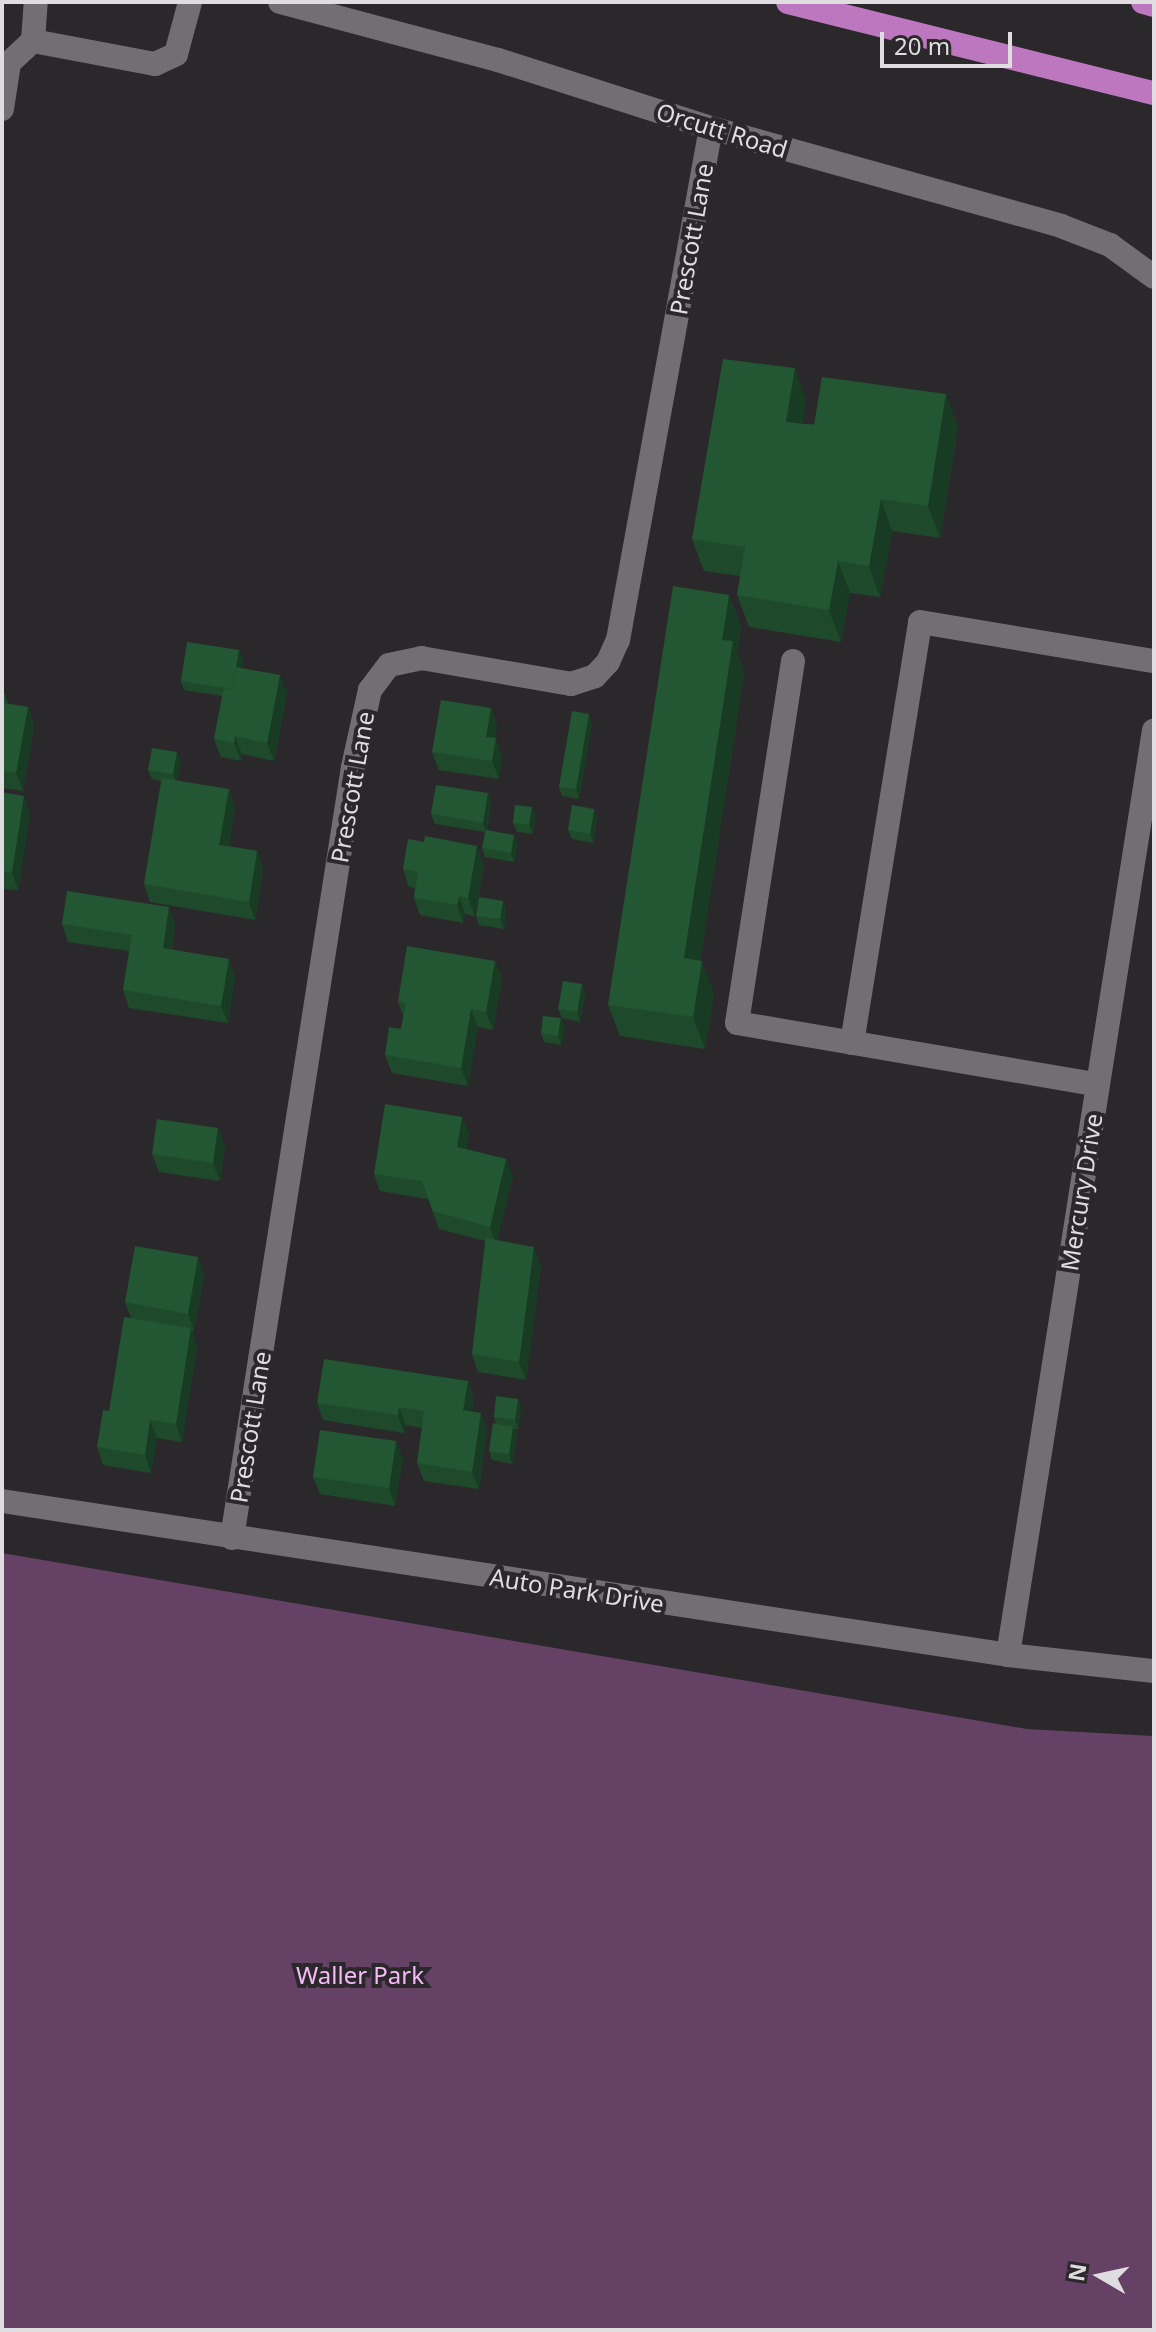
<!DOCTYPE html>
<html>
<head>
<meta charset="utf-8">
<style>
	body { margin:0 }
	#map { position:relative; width:1156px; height:2332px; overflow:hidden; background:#2a282a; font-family:"Noto Sans",sans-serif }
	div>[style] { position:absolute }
	.green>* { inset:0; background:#644165 }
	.minor>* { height:24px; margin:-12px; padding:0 12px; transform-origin:12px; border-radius:12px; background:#726f72 }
	.highway>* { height:24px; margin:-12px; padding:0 12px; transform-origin:12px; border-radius:12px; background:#bc77bf }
	.wall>* { inset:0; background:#1e4a2b }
	.shaded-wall>* { inset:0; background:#183c23 }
	.building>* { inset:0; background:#235632 }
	span { translate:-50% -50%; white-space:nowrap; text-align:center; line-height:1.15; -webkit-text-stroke:8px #2a282a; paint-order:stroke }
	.street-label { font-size:24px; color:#dfdddf }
	.park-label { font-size:24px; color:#f7b9fa }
	.frame { position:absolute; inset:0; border:4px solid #dfdddf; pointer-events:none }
	.north { position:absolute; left:1060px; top:2236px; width:80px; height:80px; -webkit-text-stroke:6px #2a282a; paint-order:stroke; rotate:279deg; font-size:22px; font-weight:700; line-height:32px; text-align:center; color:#dfdddf }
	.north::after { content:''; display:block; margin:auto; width:28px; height:36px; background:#dfdddf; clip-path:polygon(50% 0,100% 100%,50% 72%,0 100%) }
	.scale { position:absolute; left:880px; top:32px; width:132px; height:36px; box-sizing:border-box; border:4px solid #dfdddf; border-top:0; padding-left:10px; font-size:24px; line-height:28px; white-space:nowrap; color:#dfdddf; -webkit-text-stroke:6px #2a282a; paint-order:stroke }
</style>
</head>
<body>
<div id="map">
	<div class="green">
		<i style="clip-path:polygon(2px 1553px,1027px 1729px,1154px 1736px,1154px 2330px,2px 2330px)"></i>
	</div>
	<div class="minor">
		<i style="left:280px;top:2px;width:226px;rotate:14.9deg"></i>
		<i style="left:498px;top:60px;width:224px;rotate:17.7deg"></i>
		<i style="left:711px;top:128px;width:363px;rotate:15.6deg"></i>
		<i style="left:1061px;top:226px;width:53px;rotate:21.2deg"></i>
		<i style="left:1110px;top:245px;width:54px;rotate:36deg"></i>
		<i style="left:33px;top:41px;width:39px;rotate:-86deg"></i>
		<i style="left:2px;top:109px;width:47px;rotate:-81.3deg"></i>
		<i style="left:9px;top:63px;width:33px;rotate:-43deg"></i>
		<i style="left:33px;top:41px;width:124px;rotate:10.7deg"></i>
		<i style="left:155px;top:64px;width:23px;rotate:-25deg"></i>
		<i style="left:176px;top:54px;width:54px;rotate:-74.9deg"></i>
		<i style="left:793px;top:661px;width:366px;rotate:98.8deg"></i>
		<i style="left:737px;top:1023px;width:366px;rotate:9.7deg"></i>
		<i style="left:852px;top:1043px;width:426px;rotate:-80.8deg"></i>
		<i style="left:920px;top:622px;width:237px;rotate:9.5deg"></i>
		<i style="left:2px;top:1501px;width:1018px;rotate:8.7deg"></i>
		<i style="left:1008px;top:1655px;width:147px;rotate:6.3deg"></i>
		<i style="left:232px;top:1538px;width:780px;rotate:-81.08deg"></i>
		<i style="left:353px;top:767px;width:79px;rotate:-77.6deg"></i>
		<i style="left:370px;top:690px;width:31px;rotate:-53deg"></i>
		<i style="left:389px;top:665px;width:33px;rotate:-12deg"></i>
		<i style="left:421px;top:658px;width:152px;rotate:9.8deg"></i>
		<i style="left:571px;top:684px;width:25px;rotate:-18deg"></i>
		<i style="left:595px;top:676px;width:19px;rotate:-47deg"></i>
		<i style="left:608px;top:662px;width:24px;rotate:-66deg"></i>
		<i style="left:618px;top:640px;width:520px;rotate:-79.71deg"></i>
		<i style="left:1008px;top:1655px;width:936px;rotate:-81.03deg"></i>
	</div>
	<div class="highway">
		<i style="left:788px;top:2px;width:377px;rotate:14deg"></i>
		<i style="left:1143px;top:2px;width:11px;rotate:15deg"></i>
	</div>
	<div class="wall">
		<i style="clip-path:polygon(806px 400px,802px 424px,958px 426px,940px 538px,892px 531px,880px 597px,850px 593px,841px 642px,749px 627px,737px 595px,740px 576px,704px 571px,692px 539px)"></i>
		<i style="clip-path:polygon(729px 595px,741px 626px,737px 652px,744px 673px,700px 961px,714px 993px,705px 1049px,620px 1036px,608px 1005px)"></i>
		<i style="clip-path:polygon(239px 650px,243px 660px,241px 668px,287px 693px,274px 761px,242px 754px,241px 761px,221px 757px,214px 739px,222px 696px,184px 690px,181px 681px)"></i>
		<i style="clip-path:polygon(2px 693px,5px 694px,8px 704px,28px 707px,34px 725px,23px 791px,2px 788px)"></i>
		<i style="clip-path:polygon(491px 708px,497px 726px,495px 738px,502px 756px,499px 779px,439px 770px,432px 752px)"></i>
		<i style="clip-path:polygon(592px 723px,579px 799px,562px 796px,559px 787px)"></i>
		<i style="clip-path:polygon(181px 762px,177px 781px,235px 807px,229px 846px,257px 851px,263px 869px,255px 920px,150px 902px,144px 884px,161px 781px,152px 779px,148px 770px)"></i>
		<i style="clip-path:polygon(2px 792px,30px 814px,18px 890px,2px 889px)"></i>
		<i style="clip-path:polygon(491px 802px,487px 830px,518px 844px,514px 862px,485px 857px,482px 848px,485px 832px,435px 824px,431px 814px)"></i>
		<i style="clip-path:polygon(532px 807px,535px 816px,533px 834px,517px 832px,513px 823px)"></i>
		<i style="clip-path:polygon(594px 809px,597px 818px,593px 843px,572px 839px,568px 830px)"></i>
		<i style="clip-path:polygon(484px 864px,475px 916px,465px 914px,463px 923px,420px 915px,414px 898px,415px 888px,409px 887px,403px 869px)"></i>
		<i style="clip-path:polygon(503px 901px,506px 910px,504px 929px,479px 925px,476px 916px)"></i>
		<i style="clip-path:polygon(62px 924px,175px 925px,172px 950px,229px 959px,235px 977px,228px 1023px,129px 1008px,123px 990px,129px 951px,68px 942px)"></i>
		<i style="clip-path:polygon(495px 961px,502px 979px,493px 1030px,478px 1027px,468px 1086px,392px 1073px,385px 1055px,401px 1029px,403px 1016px,398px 1001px)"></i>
		<i style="clip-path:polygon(582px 984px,585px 993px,580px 1022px,562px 1018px,558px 1009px)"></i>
		<i style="clip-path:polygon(565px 1028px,561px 1045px,544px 1042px,541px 1033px)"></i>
		<i style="clip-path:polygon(462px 1117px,469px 1134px,466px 1149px,506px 1159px,513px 1177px,497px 1240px,541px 1265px,526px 1380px,478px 1372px,472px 1354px,485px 1241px,439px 1229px,428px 1199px,380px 1191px,374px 1174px)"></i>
		<i style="clip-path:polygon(225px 1146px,220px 1181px,159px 1172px,152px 1154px)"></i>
		<i style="clip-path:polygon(198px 1257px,204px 1275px,194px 1331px,192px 1331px,197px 1346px,182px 1442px,157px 1438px,151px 1473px,103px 1465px,97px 1447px,109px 1411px,131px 1318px,125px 1302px)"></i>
		<i style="clip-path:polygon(468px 1381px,474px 1399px,472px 1411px,487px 1431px,479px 1489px,424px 1481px,417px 1463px,422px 1428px,406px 1425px,404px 1433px,323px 1420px,317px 1403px)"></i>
		<i style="clip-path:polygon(518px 1399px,521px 1408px,518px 1429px,514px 1429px,517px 1436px,512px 1464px,492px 1460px,489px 1451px,496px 1424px,494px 1417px)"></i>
		<i style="clip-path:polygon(396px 1441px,403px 1459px,395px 1506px,320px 1494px,313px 1477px)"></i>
	</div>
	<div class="shaded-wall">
		<i style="clip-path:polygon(795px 368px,806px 400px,798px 454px,786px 422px)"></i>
		<i style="clip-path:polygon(946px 394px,958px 426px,940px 538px,928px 506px)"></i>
		<i style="clip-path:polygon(881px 499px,892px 531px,880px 597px,869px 566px)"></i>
		<i style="clip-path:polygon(838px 561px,850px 593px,841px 642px,829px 610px)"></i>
		<i style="clip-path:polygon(729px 595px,741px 626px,737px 652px,744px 673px,696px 990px,684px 958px,722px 640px)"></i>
		<i style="clip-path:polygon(239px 650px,243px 660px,237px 698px,233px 689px)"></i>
		<i style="clip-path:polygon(280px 675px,287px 693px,274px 761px,267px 743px)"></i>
		<i style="clip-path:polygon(28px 707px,34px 725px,23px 791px,16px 773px)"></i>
		<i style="clip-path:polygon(491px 708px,497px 726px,493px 755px,486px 737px)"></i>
		<i style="clip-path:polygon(589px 714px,592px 723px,579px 799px,576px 789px)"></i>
		<i style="clip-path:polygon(235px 736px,242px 754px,241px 761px,234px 743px)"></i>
		<i style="clip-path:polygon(496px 738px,502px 756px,499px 779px,492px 761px)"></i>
		<i style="clip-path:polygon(177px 752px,181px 762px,177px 783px,173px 774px)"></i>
		<i style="clip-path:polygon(229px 789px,235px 807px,226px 863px,219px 845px)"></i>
		<i style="clip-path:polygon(488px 793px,491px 802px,486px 832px,483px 823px)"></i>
		<i style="clip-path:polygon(24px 796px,30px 814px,18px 890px,12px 872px)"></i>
		<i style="clip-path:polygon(532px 807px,535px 816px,533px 834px,529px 825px)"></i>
		<i style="clip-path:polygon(594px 809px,597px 818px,593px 843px,590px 834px)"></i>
		<i style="clip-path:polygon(514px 835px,518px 844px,514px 862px,511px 853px)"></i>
		<i style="clip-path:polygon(477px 846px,484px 864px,475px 916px,468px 898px)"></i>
		<i style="clip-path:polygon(257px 851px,263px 869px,255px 920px,249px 902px)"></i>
		<i style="clip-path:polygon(459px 896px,465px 914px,463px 923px,457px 905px)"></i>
		<i style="clip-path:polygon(503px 901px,506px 910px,504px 929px,500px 919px)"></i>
		<i style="clip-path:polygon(169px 907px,175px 925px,169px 966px,163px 948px)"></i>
		<i style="clip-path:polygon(229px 959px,235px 977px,228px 1023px,221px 1006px)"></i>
		<i style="clip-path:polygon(495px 961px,502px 979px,493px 1030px,486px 1012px)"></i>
		<i style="clip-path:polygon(702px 961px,714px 993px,705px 1049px,693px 1017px)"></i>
		<i style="clip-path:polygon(582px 984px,585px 993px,580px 1022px,577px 1012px)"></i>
		<i style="clip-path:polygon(471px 1009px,478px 1027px,468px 1086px,461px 1068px)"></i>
		<i style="clip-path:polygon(561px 1018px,565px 1028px,561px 1045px,558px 1036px)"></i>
		<i style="clip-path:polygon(462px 1117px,469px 1134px,464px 1165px,457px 1147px)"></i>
		<i style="clip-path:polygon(218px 1128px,225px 1146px,220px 1181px,213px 1163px)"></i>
		<i style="clip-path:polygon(506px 1159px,513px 1177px,496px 1244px,490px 1227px)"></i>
		<i style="clip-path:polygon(534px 1247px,541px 1265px,526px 1380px,519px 1362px)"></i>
		<i style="clip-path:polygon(198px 1257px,204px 1275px,194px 1331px,188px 1314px)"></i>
		<i style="clip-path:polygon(191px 1328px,197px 1346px,182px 1442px,176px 1424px)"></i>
		<i style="clip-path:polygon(468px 1381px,474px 1399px,469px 1428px,463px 1410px)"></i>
		<i style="clip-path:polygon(518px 1399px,521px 1408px,518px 1429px,515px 1420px)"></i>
		<i style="clip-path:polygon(399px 1407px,406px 1425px,404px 1433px,398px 1415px)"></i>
		<i style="clip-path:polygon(481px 1413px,487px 1431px,479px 1489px,472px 1472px)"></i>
		<i style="clip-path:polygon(150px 1420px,157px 1438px,151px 1473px,145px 1455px)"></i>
		<i style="clip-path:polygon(513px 1427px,517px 1436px,512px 1464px,509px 1454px)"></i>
		<i style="clip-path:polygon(396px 1441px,403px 1459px,395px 1506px,389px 1488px)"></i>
	</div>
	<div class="building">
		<i style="clip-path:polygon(723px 359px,795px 368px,786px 422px,814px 425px,822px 377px,946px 394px,928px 506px,881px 499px,869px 566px,838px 561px,829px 610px,737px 595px,745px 547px,692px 539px)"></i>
		<i style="clip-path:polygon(673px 586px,729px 595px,722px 640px,733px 641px,684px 958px,702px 961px,693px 1017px,608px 1005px)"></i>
		<i style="clip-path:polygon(187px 642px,239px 650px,232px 689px,181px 681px)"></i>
		<i style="clip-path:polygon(236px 667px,280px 675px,267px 743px,235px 736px,234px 743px,214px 739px,224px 688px,232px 690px)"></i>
		<i style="clip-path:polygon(2px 693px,5px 694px,3px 703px,28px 707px,16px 773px,2px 771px)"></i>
		<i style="clip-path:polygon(441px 700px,491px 708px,486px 737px,496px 738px,492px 761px,432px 752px)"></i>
		<i style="clip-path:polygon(572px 711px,589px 714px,576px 789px,559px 787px)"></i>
		<i style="clip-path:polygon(152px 748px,177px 752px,173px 774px,148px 770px)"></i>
		<i style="clip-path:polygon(162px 778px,229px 789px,219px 845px,257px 851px,249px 902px,144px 884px)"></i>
		<i style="clip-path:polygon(436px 785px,488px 793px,483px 823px,431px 814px)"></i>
		<i style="clip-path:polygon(2px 792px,24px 796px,12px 872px,2px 871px)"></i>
		<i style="clip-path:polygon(515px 805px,532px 807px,529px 825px,513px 823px)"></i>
		<i style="clip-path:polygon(572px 805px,594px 809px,590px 834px,568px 830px)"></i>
		<i style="clip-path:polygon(486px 830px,514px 835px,511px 853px,482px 848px)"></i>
		<i style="clip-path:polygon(425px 836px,477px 846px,468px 898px,459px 896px,457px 905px,414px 898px,418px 872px,403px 869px,408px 839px,424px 842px)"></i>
		<i style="clip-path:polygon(67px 891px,169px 907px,163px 948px,229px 959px,221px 1006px,123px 990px,132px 935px,62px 924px)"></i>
		<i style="clip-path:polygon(479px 897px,503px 901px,500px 919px,476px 916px)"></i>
		<i style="clip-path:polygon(407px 946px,495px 961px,486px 1012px,471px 1009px,461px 1068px,385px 1055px,389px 1027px,401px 1029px,406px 1003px,398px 1001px)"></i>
		<i style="clip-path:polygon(563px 981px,582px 984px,577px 1012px,558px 1009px)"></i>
		<i style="clip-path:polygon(543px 1016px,561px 1018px,558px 1036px,541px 1033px)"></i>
		<i style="clip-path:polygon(385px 1104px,462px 1117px,457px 1147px,506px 1159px,490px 1227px,433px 1211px,422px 1181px,374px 1174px)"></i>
		<i style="clip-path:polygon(157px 1119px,218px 1128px,213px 1163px,152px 1154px)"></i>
		<i style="clip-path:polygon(486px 1238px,534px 1247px,519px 1362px,472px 1354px)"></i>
		<i style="clip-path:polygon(135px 1246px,198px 1257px,188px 1314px,125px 1302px)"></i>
		<i style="clip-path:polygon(124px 1317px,191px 1328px,176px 1424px,150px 1420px,145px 1455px,97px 1447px,103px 1410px,109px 1411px)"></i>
		<i style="clip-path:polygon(324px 1359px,468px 1381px,463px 1410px,481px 1413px,472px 1472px,417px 1463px,424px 1411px,399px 1407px,398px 1415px,317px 1403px)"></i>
		<i style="clip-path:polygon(496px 1396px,518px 1399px,515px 1420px,494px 1417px)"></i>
		<i style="clip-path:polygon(493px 1423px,513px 1427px,509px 1454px,489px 1451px)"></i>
		<i style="clip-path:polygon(320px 1430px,396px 1441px,389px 1488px,313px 1477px)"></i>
	</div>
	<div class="street-label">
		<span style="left:722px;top:130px;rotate:17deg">Orcutt Road</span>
		<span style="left:691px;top:239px;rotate:-80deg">Prescott Lane</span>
		<span style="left:352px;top:787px;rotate:-80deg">Prescott Lane</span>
		<span style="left:1081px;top:1192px;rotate:-81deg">Mercury Drive</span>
		<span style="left:250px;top:1427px;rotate:-81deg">Prescott Lane</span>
		<span style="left:577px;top:1590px;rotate:9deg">Auto Park Drive</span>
	</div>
	<div class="park-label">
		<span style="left:360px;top:1975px">Waller Park</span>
	</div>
	<div class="frame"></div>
	<div class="north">N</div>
	<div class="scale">20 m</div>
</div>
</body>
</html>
